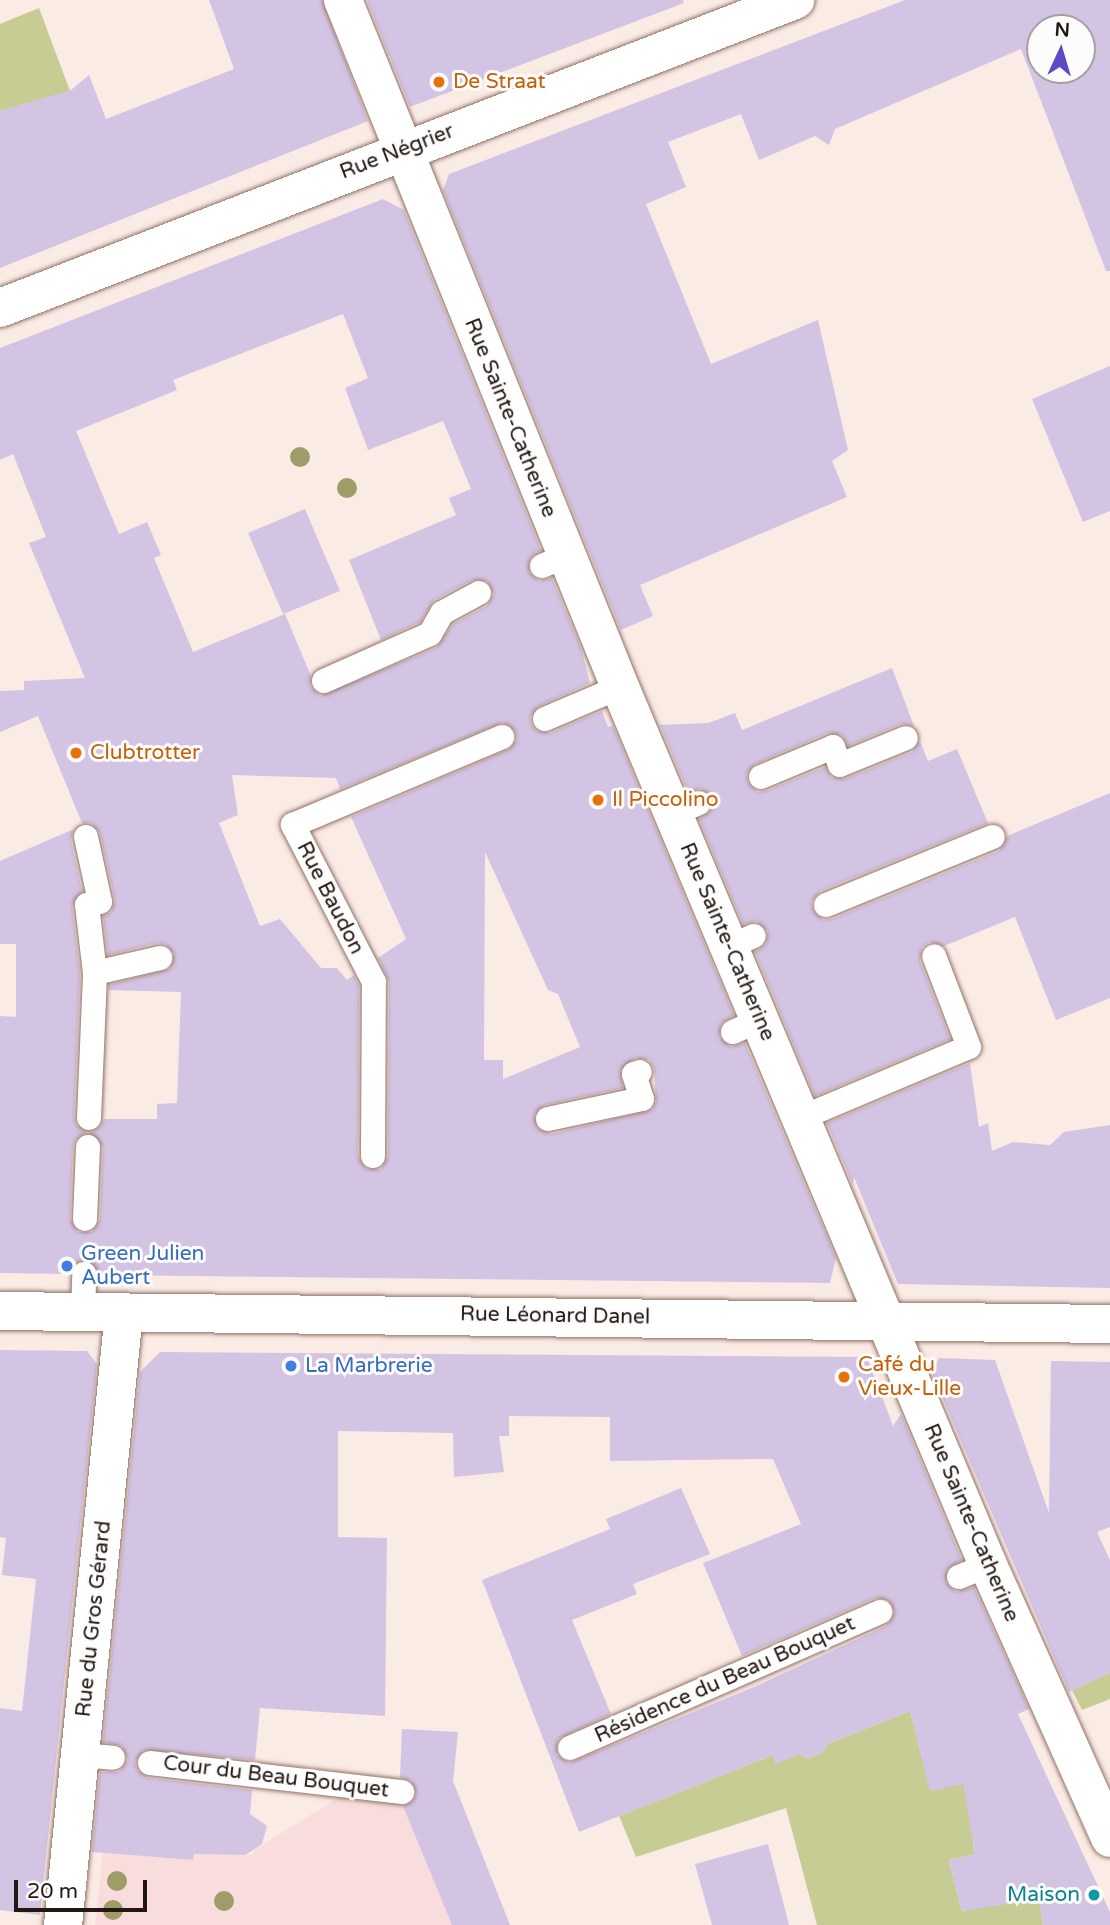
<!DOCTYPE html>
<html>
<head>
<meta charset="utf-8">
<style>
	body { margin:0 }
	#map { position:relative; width:1110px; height:1925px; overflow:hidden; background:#faebe5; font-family:"Varela Round",sans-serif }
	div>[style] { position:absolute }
	.education>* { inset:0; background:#f8dddc }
	.green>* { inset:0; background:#c7cc94 }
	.building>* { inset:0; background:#d4c4e4 }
	.roads { filter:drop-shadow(0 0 2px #927164) drop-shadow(0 0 2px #927164) }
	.lane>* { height:24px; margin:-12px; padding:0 12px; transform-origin:12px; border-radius:12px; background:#fff }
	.street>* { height:38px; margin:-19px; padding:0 19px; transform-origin:19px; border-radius:19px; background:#fff }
	.secondary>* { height:38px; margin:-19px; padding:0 19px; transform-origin:19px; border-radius:19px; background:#fff }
	.trees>* { width:20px; height:20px; margin:-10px; border-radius:50%; background:#a09c67 }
	.dots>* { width:19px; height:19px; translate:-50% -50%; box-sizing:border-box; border:4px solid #fcfcfc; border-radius:50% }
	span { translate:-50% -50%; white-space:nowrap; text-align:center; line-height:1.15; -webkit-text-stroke:6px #fcfcfc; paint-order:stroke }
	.food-label { font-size:21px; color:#c56008 }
	.left { translate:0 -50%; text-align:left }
	.street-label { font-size:21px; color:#231711 }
	.shop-label { font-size:21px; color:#366cbe }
	.culture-label { font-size:21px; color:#0d838f }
	.right { translate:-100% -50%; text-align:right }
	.north { position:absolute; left:1026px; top:14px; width:70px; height:70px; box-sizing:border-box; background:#fcfcfc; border:2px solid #a5a09e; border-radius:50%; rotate:4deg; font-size:19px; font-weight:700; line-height:28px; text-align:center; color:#231711 }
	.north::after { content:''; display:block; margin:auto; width:24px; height:32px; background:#5d4bc3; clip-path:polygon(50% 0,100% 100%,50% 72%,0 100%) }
	.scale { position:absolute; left:14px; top:1880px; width:133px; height:32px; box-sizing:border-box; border:4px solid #231711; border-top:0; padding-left:9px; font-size:21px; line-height:24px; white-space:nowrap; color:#231711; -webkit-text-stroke:5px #fcfcfc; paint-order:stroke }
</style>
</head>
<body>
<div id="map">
	<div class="education">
		<i style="clip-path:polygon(349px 1791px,462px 1804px,510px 1925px,95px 1925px,103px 1853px,193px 1860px,194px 1854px,252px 1855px,254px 1850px)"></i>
	</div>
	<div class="green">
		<i style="clip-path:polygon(39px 8px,70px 91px,0 111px,0 24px)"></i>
		<i style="clip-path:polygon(1110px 1673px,1110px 1699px,1082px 1710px,1072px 1690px)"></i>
		<i style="clip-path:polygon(910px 1711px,924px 1764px,970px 1782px,983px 1842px,973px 1845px,975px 1854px,949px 1860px,962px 1911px,985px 1907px,1036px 1880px,1043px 1925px,817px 1925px,786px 1808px,636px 1857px,619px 1816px,773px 1755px,800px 1754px,808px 1758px,823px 1752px,827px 1744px)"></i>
	</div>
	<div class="building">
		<i style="clip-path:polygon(209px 0,322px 0,368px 121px,0 268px,0 111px,71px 90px,89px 75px,106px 119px,234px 69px)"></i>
		<i style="clip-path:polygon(367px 0,683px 0,684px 3px,410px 107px)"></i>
		<i style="clip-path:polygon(evenodd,905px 0,1110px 0,1110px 271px,1106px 271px,1021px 49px,835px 129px,829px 145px,815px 136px,759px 160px,741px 114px,668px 142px,686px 187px,646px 204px,711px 364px,818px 320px,848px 450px,832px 461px,847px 497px,640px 585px,653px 616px,621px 630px,443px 190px,449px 174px,905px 0,1040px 28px,1082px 28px,1082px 70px,1040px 70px,1040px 28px)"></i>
		<i style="clip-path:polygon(evenodd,383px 199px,404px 210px,541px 550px,530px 558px,529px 572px,539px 581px,552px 578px,581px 648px,590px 683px,539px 706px,530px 717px,531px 724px,537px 731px,550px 733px,602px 711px,608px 727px,613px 726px,734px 1015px,721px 1024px,719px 1037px,731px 1047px,745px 1043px,836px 1258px,830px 1283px,104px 1275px,84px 1259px,72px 1266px,69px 1274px,0 1273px,0 1016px,16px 1017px,16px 944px,0 944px,0 861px,74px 829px,71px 840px,82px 891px,72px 906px,80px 974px,74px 1117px,76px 1125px,87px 1132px,76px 1139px,73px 1146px,70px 1218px,78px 1232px,92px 1232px,100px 1220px,103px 1147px,90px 1133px,101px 1126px,104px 1119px,157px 1119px,157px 1104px,177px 1103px,181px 992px,109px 990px,109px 985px,170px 969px,174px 954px,165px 944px,157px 943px,108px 955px,103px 916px,111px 912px,115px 900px,100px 833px,91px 823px,82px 823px,38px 716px,0 732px,0 691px,24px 690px,24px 681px,85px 678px,29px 543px,46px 537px,13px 454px,0 460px,0 348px,383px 199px,343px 314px,368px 378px,345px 388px,368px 450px,443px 421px,471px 489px,449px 498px,456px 515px,349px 560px,381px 640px,420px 622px,434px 600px,472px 580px,487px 581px,494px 594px,487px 606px,453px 624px,436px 648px,320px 696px,310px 686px,311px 676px,285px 614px,193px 652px,154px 558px,161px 555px,147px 522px,119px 534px,76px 431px,177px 390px,173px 380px,343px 314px,383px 199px,503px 722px,516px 732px,517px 740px,508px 750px,351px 817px,406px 939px,378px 958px,389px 982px,388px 1156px,381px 1169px,366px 1169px,358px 1156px,359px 986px,354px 975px,347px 980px,337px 968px,321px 968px,280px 919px,260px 926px,219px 823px,238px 815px,232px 775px,336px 778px,340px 789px,503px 722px,383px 199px,485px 852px,548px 990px,558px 994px,580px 1047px,503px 1079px,503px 1060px,484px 1060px,485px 852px,383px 199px,635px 1058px,649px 1060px,654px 1068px,656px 1102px,652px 1110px,551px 1134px,537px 1128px,534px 1115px,544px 1105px,623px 1088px,620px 1070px,635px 1058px)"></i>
		<i style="clip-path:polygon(1110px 366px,1110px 511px,1083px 522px,1032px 399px)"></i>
		<i style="clip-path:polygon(305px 509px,340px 591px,283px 614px,248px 533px)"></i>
		<i style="clip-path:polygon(892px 668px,914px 726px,900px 724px,848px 746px,842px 735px,827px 733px,755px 764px,746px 774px,748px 783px,758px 792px,766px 791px,825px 767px,831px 777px,845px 779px,912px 752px,920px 741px,928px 761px,957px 749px,988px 823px,820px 891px,811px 902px,813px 911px,823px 920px,832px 919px,999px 851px,1007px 836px,1110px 793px,1110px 998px,1056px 1020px,1015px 917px,944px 946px,929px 942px,922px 947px,920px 961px,950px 1039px,815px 1096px,755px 952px,766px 944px,768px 931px,756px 921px,743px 924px,699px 819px,711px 811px,713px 798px,701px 788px,688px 792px,660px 725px,708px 723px,735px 713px,742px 730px)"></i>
		<i style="clip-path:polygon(970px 1063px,979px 1127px,988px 1123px,992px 1151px,1013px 1142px,1050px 1145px,1064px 1132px,1110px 1125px,1110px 1288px,898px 1284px,854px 1177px,853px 1185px,827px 1123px)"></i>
		<i style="clip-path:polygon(0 1350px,87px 1351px,97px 1364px,40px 1915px,0 1910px,0 1708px,22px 1711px,36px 1579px,2px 1575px,6px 1538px,0 1537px)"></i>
		<i style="clip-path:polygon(160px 1352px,867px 1357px,893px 1426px,901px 1414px,962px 1560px,947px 1569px,946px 1583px,956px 1592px,974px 1587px,1029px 1709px,1018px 1714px,1110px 1912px,1110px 1925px,1043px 1925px,1039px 1899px,962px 1911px,949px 1860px,975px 1854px,963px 1784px,930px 1791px,910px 1711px,827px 1744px,823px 1752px,808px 1758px,800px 1754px,775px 1764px,773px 1755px,579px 1832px,482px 1580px,610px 1529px,606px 1519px,681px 1488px,710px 1554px,633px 1584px,637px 1594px,572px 1620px,611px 1714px,558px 1739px,557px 1755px,569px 1763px,754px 1687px,886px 1626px,895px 1613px,888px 1600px,875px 1598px,742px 1656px,703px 1563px,801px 1524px,773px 1459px,610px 1461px,610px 1417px,509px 1416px,509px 1436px,499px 1436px,504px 1472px,454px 1477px,453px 1433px,338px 1431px,338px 1537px,387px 1538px,385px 1716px,260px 1708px,255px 1760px,144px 1750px,135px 1762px,137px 1770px,148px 1778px,252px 1790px,250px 1814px,267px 1826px,262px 1844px,245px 1855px,194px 1854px,193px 1860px,92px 1852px,100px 1772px,119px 1772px,128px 1760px,122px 1746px,103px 1742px,140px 1372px)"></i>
		<i style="clip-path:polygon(939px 1358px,995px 1360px,1049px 1513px,1051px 1361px,1110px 1362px,1110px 1527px,1097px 1532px,1110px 1560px,1110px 1673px,1069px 1692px,931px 1371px)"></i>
		<i style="clip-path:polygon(402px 1729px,458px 1732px,453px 1781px,510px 1925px,452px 1925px,403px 1806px,413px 1801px,417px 1793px,411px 1781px,400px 1777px)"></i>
		<i style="clip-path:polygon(768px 1844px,789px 1925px,712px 1925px,695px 1864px)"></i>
	</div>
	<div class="roads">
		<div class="lane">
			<i style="left:542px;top:566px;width:26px;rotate:-23deg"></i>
			<i style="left:324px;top:681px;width:116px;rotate:-23.9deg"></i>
			<i style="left:430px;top:634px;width:24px;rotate:-60deg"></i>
			<i style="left:442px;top:613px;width:42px;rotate:-28.4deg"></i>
			<i style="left:545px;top:719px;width:82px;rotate:-23.1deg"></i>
			<i style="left:761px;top:777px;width:78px;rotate:-22.6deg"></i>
			<i style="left:833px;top:747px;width:19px;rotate:69deg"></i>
			<i style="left:840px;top:765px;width:71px;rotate:-22.2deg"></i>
			<i style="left:673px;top:814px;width:28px;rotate:-23deg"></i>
			<i style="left:86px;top:837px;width:66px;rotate:77.8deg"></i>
			<i style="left:100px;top:902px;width:13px;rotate:167deg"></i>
			<i style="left:87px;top:905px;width:68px;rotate:83.3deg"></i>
			<i style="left:826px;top:905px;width:180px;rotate:-22.2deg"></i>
			<i style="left:729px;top:947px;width:27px;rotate:-24deg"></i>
			<i style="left:733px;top:1032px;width:30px;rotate:-24deg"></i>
			<i style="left:89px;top:1118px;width:145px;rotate:-87.6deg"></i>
			<i style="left:95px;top:973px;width:67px;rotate:-13deg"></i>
			<i style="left:801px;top:1118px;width:182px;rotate:-22.9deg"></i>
			<i style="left:969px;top:1047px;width:97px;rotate:-111deg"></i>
			<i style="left:548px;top:1119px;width:96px;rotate:-12deg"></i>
			<i style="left:642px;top:1099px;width:26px;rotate:-108deg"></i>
			<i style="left:634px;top:1074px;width:6px;rotate:-18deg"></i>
			<i style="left:373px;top:1156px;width:174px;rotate:-89.7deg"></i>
			<i style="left:374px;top:982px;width:177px;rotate:-117.3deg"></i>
			<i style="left:293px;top:825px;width:227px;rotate:-22.8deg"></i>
			<i style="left:85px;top:1219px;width:72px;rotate:-87.6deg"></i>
			<i style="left:83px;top:1312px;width:38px;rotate:-88deg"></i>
			<i style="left:959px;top:1577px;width:31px;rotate:-22deg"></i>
			<i style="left:570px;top:1748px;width:339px;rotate:-23.7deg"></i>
			<i style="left:81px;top:1755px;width:32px;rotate:5deg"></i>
			<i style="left:150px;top:1763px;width:254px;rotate:6.6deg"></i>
		</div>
		<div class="street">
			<i style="left:343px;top:0;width:741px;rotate:68.04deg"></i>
			<i style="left:620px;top:687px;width:952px;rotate:67.26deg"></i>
			<i style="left:988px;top:1565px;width:299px;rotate:65.9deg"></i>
			<i style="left:0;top:1311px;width:1110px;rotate:0.67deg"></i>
			<i style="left:63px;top:1925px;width:616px;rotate:-84.32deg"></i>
		</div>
		<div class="secondary">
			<i style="left:0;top:308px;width:853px;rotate:-21.18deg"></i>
		</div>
	</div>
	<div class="trees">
		<i style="left:300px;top:457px"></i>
		<i style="left:347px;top:488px"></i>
		<i style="left:117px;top:1881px"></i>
		<i style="left:224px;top:1901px"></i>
		<i style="left:113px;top:1910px"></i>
	</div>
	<div class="dots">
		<i style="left:439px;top:82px;background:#e8710a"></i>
		<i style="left:76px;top:753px;background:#e8710a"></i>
		<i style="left:598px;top:800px;background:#e8710a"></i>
		<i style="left:67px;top:1266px;background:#3f7fe0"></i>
		<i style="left:291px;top:1366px;background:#3f7fe0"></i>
		<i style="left:844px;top:1377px;background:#e8710a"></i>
		<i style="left:1094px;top:1895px;background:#0f9aa8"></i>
	</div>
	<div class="food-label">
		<span class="left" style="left:453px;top:82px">De Straat</span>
		<span class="left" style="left:90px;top:753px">Clubtrotter</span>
		<span class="left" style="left:612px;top:800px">Il Piccolino</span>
		<span class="left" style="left:858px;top:1377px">Café du<br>Vieux-Lille</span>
	</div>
	<div class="street-label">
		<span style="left:397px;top:152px;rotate:-21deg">Rue Négrier</span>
		<span style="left:510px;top:418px;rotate:68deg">Rue Sainte-Catherine</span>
		<span style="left:330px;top:898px;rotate:63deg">Rue Baudon</span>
		<span style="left:727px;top:942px;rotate:67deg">Rue Sainte-Catherine</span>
		<span style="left:555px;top:1316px;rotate:1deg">Rue Léonard Danel</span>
		<span style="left:971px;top:1523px;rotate:67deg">Rue Sainte-Catherine</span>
		<span style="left:94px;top:1619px;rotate:-84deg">Rue du Gros Gérard</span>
		<span style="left:725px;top:1680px;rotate:-24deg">Résidence du Beau Bouquet</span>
		<span style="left:276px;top:1777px;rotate:7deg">Cour du Beau Bouquet</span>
	</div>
	<div class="shop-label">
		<span class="left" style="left:81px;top:1266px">Green Julien<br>Aubert</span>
		<span class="left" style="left:305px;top:1366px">La Marbrerie</span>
	</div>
	<div class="culture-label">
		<span class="right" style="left:1080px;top:1895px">Maison</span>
	</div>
	<div class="north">N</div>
	<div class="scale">20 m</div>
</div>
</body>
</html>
